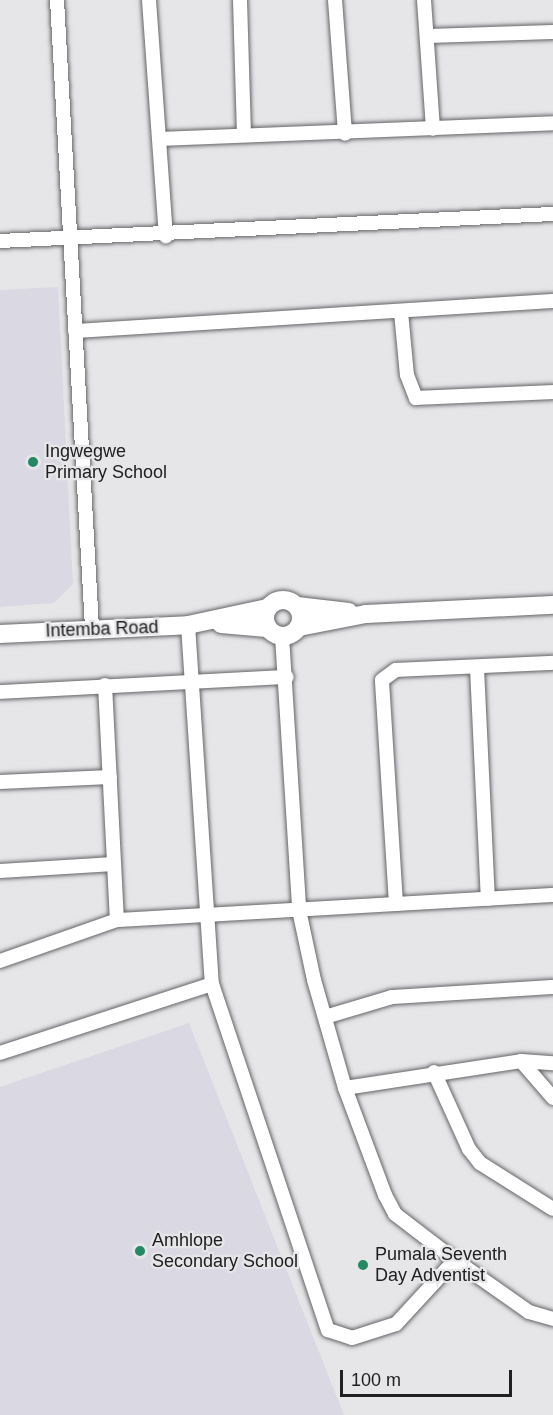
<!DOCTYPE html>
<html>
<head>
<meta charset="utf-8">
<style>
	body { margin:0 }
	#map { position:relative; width:553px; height:1415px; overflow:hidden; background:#e6e6e9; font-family:Arial,sans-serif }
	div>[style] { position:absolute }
	.built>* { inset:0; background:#d9d8e3 }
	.roads { filter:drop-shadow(0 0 2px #656568) drop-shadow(0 0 2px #656568) }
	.minor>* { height:14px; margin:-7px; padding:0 7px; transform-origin:7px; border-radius:7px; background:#fff }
	.tertiary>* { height:18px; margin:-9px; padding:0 9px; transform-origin:9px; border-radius:9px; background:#fff }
	.tertiary>.ring { margin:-9px; padding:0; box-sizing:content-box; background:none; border:18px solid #fff; border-radius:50% }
	.dots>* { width:16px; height:16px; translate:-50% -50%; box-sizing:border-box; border:3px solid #e6e6e9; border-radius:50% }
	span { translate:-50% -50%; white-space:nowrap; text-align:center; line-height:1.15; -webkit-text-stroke:4.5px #e6e6e9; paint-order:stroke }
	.poi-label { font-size:18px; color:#202021 }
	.left { translate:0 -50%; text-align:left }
	.street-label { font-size:18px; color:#202021 }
	.scale { position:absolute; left:340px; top:1370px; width:172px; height:27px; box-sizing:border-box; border:3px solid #202021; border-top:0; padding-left:8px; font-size:18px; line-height:21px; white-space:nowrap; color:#202021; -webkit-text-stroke:4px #e6e6e9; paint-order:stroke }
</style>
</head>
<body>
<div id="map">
	<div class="built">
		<i style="clip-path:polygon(58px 287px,73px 584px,54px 603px,0 607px,0 290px)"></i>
		<i style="clip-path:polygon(189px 1023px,344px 1415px,0 1415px,0 1087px)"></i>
	</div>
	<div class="roads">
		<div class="minor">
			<i style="left:57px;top:0;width:629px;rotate:86.81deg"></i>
			<i style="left:149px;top:0;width:237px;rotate:85.9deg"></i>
			<i style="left:240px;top:0;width:135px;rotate:88.3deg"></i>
			<i style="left:335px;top:0;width:134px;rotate:85.7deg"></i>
			<i style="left:424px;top:0;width:129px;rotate:86deg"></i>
			<i style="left:428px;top:36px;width:125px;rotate:-1.8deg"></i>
			<i style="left:160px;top:139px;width:393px;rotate:-2.3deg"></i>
			<i style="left:0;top:241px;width:554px;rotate:-2.8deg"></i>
			<i style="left:401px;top:312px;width:63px;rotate:84.6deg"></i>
			<i style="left:407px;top:375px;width:25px;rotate:69deg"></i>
			<i style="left:416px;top:398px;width:137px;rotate:-2.5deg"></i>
			<i style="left:75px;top:331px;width:479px;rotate:-3.6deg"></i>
			<i style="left:188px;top:625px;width:360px;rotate:86.2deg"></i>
			<i style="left:212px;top:984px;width:365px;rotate:71.5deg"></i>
			<i style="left:328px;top:1330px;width:25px;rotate:18deg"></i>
			<i style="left:352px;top:1338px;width:46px;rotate:-17.7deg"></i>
			<i style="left:396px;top:1324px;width:87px;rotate:-47.3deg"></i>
			<i style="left:282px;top:636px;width:275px;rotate:86.4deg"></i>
			<i style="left:299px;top:910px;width:72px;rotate:77.9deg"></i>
			<i style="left:314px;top:980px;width:112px;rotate:74deg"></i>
			<i style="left:345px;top:1088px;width:114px;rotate:69.5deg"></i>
			<i style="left:385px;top:1195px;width:21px;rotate:62deg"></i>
			<i style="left:395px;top:1214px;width:76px;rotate:37.5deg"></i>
			<i style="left:455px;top:1260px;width:90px;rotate:35.1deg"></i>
			<i style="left:529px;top:1312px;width:25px;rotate:16deg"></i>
			<i style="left:477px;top:668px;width:231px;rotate:87.3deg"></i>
			<i style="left:105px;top:685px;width:235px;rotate:87.1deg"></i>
			<i style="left:0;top:692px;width:287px;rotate:-3deg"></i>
			<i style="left:0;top:782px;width:110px;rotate:-2.6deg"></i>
			<i style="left:0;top:871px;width:114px;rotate:-3.5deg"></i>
			<i style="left:396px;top:904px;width:224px;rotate:-93.6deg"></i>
			<i style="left:382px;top:680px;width:17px;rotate:-36deg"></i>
			<i style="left:396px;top:670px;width:157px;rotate:-2.6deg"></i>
			<i style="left:0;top:961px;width:124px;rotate:-19.3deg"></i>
			<i style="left:117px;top:920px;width:437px;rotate:-3.3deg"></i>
			<i style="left:325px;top:1017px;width:70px;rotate:-16.6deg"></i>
			<i style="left:392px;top:997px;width:161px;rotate:-3.6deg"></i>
			<i style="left:0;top:1053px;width:223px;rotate:-18deg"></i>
			<i style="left:521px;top:1061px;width:49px;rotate:49.1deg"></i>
			<i style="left:434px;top:1072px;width:85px;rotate:65.6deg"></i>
			<i style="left:469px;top:1149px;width:18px;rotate:52deg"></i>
			<i style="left:480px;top:1163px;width:86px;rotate:32.2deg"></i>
			<i style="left:345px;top:1088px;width:178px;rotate:-8.7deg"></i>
			<i style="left:521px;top:1061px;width:32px;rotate:4deg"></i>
		</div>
		<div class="tertiary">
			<i class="ring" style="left:265px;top:600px;width:18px;height:18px"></i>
			<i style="left:297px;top:606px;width:52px;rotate:6.6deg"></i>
			<i style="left:221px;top:624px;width:46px;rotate:5deg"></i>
			<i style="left:299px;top:627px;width:68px;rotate:-11deg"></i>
			<i style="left:366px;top:614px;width:187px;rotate:-2.8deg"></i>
			<i style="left:0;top:634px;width:188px;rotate:-2.7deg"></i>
			<i style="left:188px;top:625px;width:81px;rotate:-12.1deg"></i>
		</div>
	</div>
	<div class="dots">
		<i style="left:33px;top:462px;background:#248863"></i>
		<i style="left:140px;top:1251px;background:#248863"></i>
		<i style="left:363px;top:1265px;background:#248863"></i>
	</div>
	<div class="poi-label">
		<span class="left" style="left:45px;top:462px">Ingwegwe<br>Primary School</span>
		<span class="left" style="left:152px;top:1251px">Amhlope<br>Secondary School</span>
		<span class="left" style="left:375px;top:1265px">Pumala Seventh<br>Day Adventist</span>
	</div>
	<div class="street-label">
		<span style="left:102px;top:629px;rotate:-2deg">Intemba Road</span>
	</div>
	<div class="scale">100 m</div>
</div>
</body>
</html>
